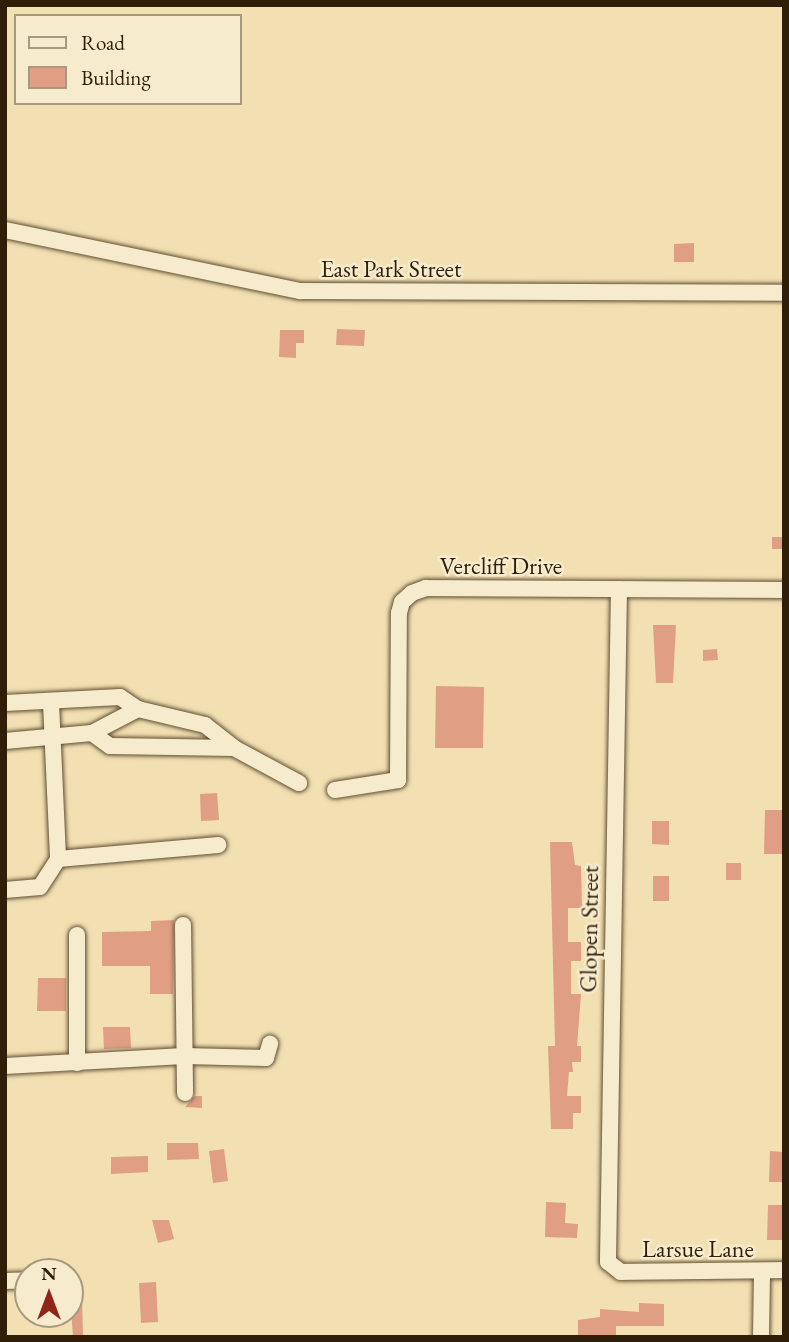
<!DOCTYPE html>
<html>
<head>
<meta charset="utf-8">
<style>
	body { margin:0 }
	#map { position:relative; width:789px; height:1342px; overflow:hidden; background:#f2e0b2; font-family:"EB Garamond",serif }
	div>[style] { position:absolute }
	.building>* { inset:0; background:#e09e85 }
	.roads { filter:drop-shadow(0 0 2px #604e33) drop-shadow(0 0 2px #604e33) }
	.street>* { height:16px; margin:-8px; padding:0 8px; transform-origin:8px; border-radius:8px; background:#f7ebcd }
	span { translate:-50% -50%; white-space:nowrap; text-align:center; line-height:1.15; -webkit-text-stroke:5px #f7ebcd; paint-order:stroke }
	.street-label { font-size:24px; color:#301e09 }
	.frame { position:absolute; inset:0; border:7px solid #301e09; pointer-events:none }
	.legend { position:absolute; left:14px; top:14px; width:228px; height:91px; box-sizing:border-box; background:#f7ebcd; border:2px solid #a7997f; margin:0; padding:9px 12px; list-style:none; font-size:21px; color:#301e09 }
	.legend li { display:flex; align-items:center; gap:14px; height:35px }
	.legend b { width:35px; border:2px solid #a7997f }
	.north { position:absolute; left:14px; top:1258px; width:70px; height:70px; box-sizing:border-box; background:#f7ebcd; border:2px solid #a7997f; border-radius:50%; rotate:0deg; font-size:19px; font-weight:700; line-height:28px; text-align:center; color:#301e09 }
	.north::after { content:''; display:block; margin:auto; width:24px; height:32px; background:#8f2418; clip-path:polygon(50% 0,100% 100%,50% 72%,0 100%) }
</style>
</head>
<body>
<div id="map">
	<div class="building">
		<i style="clip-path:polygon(694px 243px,694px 262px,674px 262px,674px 244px)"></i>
		<i style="clip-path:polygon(337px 329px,365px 330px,364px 346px,336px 345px)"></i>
		<i style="clip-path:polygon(280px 330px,304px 330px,304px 343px,296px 343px,296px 358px,279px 357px)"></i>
		<i style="clip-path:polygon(772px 537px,783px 537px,783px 549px,772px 549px)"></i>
		<i style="clip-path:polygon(653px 625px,676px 625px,673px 683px,656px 683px)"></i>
		<i style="clip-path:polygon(717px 649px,718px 660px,703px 661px,703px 650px)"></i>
		<i style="clip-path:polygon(436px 686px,484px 687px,483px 748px,435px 748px)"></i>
		<i style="clip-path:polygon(217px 793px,219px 820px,201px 821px,200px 794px)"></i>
		<i style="clip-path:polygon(765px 810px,784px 810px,783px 854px,764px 854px)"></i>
		<i style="clip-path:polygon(652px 821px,669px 821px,669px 845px,652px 844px)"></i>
		<i style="clip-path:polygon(550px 842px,572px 842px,575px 865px,581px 866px,582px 908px,568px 908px,568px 942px,581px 942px,581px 961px,571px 961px,571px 994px,581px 994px,577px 1046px,581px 1046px,581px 1062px,572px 1062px,573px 1072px,569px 1072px,567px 1096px,581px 1096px,581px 1113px,573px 1113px,573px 1129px,551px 1129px,548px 1046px,555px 1046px)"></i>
		<i style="clip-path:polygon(726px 863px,741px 863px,741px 880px,726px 880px)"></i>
		<i style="clip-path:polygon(653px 876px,669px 876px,669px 901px,653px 901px)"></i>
		<i style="clip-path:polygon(174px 920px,173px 994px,150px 994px,150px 966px,102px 966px,102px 932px,151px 931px,151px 921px)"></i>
		<i style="clip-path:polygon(38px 978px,66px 978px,66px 1011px,37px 1011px)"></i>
		<i style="clip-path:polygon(103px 1027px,130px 1027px,131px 1048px,104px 1049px)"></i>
		<i style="clip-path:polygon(195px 1096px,202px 1096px,202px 1108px,185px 1107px)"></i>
		<i style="clip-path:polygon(167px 1143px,198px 1143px,199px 1159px,167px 1160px)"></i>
		<i style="clip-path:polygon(224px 1149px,228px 1181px,213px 1183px,209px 1151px)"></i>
		<i style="clip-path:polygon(770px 1151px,784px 1152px,784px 1182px,769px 1182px)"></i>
		<i style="clip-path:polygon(148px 1156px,148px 1172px,111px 1174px,111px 1157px)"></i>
		<i style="clip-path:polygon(546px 1202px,566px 1203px,565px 1223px,578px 1224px,577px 1238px,545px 1237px)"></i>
		<i style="clip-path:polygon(768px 1205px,784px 1205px,784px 1240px,767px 1240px)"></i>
		<i style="clip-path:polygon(152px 1220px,169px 1220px,174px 1239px,158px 1243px)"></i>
		<i style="clip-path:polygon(156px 1282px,158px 1322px,141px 1323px,139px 1283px)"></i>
		<i style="clip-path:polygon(70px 1297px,82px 1297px,83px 1337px,73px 1337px)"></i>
		<i style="clip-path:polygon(639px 1303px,664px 1304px,664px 1326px,616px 1326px,616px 1337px,578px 1337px,578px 1320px,600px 1317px,600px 1309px,639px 1312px)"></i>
	</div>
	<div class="roads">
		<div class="street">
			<i style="left:5px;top:230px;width:301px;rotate:11.7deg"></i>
			<i style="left:300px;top:291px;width:484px;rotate:0.2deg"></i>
			<i style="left:619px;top:589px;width:673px;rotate:90.94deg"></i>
			<i style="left:608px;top:1262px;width:16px;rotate:38deg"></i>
			<i style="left:621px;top:1272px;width:163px;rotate:-0.7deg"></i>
			<i style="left:5px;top:703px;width:115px;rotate:-3deg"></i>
			<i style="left:120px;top:697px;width:22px;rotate:34deg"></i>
			<i style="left:138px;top:709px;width:69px;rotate:13.4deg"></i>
			<i style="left:205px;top:725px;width:37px;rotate:38deg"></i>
			<i style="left:234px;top:748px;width:74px;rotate:28.3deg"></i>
			<i style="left:51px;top:703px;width:156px;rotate:87.4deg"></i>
			<i style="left:92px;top:733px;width:22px;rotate:36deg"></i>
			<i style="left:110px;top:746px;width:124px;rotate:0.9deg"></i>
			<i style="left:5px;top:741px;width:87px;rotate:-5.3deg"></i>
			<i style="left:92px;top:733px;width:52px;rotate:-27.6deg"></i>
			<i style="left:335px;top:790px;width:64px;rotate:-9deg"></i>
			<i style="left:398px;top:780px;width:167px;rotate:-89.7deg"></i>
			<i style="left:399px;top:613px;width:11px;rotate:-75deg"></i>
			<i style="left:402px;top:602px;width:13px;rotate:-42deg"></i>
			<i style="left:412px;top:593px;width:15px;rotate:-20deg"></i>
			<i style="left:426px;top:588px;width:358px;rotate:0.3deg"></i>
			<i style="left:5px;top:890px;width:35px;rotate:-5deg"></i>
			<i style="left:40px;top:887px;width:33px;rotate:-57deg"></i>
			<i style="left:58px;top:859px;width:161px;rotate:-5deg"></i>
			<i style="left:183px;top:925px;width:168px;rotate:89.3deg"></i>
			<i style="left:77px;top:935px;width:128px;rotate:90deg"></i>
			<i style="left:5px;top:1066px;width:179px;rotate:-3.2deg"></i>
			<i style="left:184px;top:1056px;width:82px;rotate:1.4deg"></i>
			<i style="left:266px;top:1058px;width:15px;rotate:-74deg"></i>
			<i style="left:5px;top:1281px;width:23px;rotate:-2deg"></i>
			<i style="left:761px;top:1337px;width:65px;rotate:-89.1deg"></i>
		</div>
	</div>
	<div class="street-label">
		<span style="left:391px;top:269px">East Park Street</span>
		<span style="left:501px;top:566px">Vercliff Drive</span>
		<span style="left:589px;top:929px;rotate:-89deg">Glopen Street</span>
		<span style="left:698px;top:1249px">Larsue Lane</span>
	</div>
	<div class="frame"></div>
	<ul class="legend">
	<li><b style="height:9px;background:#f7ebcd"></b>Road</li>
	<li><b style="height:19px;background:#e09e85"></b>Building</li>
	</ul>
	<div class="north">N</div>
</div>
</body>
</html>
